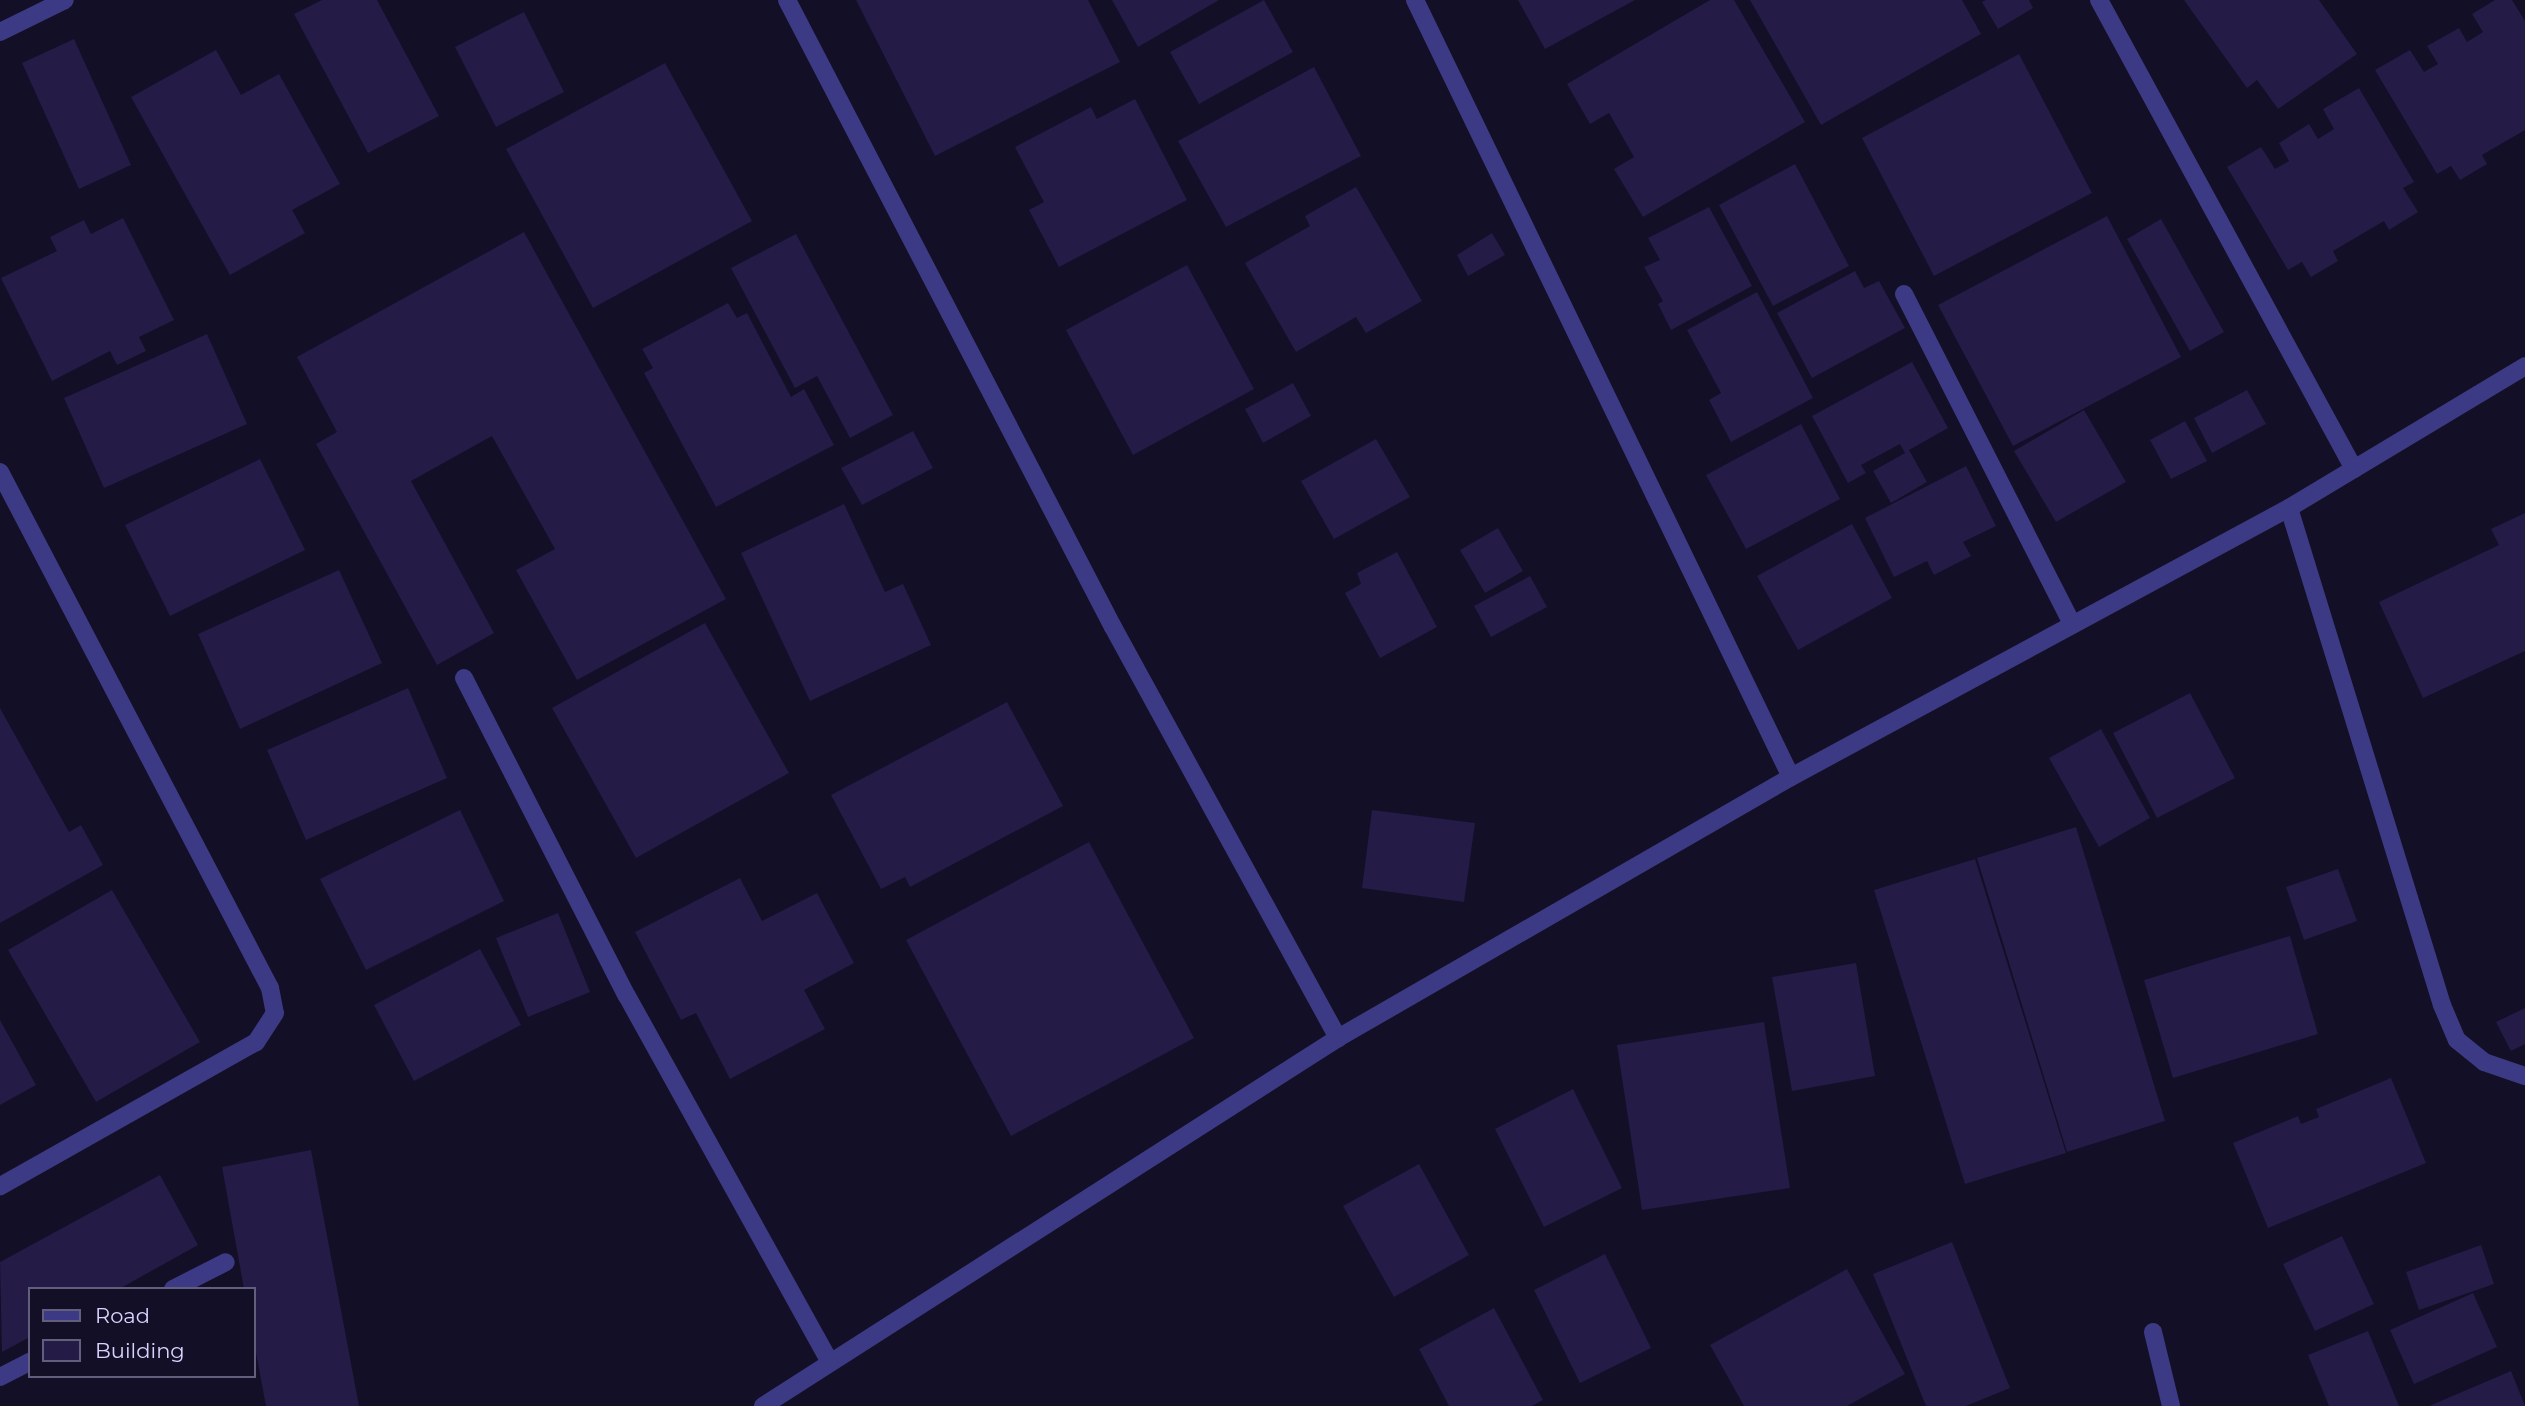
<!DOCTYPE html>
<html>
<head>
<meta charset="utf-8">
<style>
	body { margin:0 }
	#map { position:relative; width:2525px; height:1406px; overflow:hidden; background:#130f26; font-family:Montserrat,sans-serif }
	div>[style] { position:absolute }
	.building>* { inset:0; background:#241b47 }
	.lane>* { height:18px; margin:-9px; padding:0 9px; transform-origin:9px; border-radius:9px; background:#3d3a85 }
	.street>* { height:18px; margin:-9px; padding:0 9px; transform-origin:9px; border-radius:9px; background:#3d3a85 }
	span { translate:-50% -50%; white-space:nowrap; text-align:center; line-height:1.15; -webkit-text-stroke:7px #130f26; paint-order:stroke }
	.legend { position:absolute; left:28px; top:1287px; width:228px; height:91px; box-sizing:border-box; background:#130f26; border:2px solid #625e7d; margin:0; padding:9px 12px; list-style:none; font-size:21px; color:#d9d4ff }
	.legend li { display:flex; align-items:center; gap:14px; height:35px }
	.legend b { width:35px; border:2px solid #625e7d }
</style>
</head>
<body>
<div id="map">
	<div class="building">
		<i style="clip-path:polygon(322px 0,377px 0,439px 116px,368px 153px,294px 14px)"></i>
		<i style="clip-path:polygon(856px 0,1088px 0,1120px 62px,935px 156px)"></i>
		<i style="clip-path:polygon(1112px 0,1219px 0,1138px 47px)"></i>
		<i style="clip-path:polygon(1264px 0,1293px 52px,1199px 104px,1170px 52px)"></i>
		<i style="clip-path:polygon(1518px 0,1635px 0,1545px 49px)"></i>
		<i style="clip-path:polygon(1710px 0,1734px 0,1805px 122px,1643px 217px,1614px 169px,1634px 157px,1609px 113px,1590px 124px,1567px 84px)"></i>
		<i style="clip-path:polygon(1750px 0,1962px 0,1981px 34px,1821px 125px)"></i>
		<i style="clip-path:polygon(1986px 0,2029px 0,2033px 8px,1998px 29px,1982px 2px)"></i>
		<i style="clip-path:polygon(2184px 0,2319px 0,2357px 54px,2278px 109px,2257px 80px,2247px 88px)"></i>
		<i style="clip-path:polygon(2495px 0,2512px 0,2525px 21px,2525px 130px,2482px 155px,2487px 164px,2460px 180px,2451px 166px,2437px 174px,2375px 70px,2410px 50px,2424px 72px,2438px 64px,2427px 46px,2459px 28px,2467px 42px,2483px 32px,2472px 14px)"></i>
		<i style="clip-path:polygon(524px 12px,564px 92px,496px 127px,455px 47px)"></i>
		<i style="clip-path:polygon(74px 39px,131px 165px,79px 189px,22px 63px)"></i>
		<i style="clip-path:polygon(216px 50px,241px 95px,279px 74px,340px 184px,292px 210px,305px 233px,230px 275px,131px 97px)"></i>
		<i style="clip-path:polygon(2019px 54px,2092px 193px,1934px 276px,1862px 138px)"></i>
		<i style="clip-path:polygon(665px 63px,752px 221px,593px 308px,506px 149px)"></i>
		<i style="clip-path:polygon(1314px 67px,1361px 156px,1226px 227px,1178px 141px)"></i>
		<i style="clip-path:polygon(2359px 88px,2414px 182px,2403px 188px,2418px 212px,2389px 230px,2384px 221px,2333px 251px,2338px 261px,2311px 277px,2302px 262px,2288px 270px,2227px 167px,2261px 147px,2275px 169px,2289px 161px,2279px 143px,2309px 124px,2318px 139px,2334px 129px,2323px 109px)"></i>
		<i style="clip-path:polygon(1135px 99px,1187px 200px,1059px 267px,1029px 210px,1044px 202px,1015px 147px,1091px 107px,1097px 119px)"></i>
		<i style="clip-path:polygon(1795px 164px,1849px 266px,1773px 306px,1719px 205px)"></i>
		<i style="clip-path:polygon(1356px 187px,1422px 301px,1366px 333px,1356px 317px,1296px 352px,1245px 263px,1310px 226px,1305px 216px)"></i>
		<i style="clip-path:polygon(1709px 207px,1752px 286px,1671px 330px,1658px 304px,1663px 301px,1644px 267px,1660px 260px,1648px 238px)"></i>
		<i style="clip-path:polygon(2107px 216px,2181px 357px,2013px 446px,1938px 305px)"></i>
		<i style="clip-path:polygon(123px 218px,174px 320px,139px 337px,146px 351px,117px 365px,110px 351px,52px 381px,1px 278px,57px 251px,50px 237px,84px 220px,91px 234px)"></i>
		<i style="clip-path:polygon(2161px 219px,2224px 332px,2190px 351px,2127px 239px)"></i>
		<i style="clip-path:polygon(524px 232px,726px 599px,577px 680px,516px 570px,555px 549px,492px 436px,411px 481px,494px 633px,437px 665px,316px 444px,337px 432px,297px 357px)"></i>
		<i style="clip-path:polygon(1492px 233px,1505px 255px,1468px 276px,1457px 255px)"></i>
		<i style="clip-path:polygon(796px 234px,893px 415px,850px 438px,817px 376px,795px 388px,731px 268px)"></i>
		<i style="clip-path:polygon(1187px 265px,1254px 389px,1133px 455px,1066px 330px)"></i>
		<i style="clip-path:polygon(1855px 271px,1864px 288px,1879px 281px,1905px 328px,1812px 378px,1777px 313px)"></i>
		<i style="clip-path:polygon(1757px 292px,1813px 398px,1731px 442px,1709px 400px,1721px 393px,1687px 330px)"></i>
		<i style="clip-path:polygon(728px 303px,737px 318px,747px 313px,791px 397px,804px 389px,834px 445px,716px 507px,644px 373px,653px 368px,642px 349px)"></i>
		<i style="clip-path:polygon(207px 334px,247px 424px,104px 488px,64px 398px)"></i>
		<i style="clip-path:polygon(1912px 362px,1948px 428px,1909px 450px,1927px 482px,1891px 503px,1873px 471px,1905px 453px,1900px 444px,1861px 465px,1866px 473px,1848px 483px,1812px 416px)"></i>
		<i style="clip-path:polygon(1293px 383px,1311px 416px,1263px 443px,1245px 409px)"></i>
		<i style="clip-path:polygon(2247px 390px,2266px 424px,2212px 453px,2194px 418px)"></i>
		<i style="clip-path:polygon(2084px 410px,2126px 482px,2056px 522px,2014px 451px)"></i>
		<i style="clip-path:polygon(2185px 421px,2207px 461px,2171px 479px,2150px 440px)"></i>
		<i style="clip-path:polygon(1801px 424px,1840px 499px,1746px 549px,1706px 475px)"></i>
		<i style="clip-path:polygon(913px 431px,933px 468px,862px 505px,841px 468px)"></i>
		<i style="clip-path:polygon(1376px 439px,1410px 497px,1334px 539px,1301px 481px)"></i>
		<i style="clip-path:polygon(260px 459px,305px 550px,170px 616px,125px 525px)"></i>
		<i style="clip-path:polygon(1966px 466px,1996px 526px,1963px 542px,1971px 556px,1934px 575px,1927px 561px,1894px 577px,1865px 518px)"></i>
		<i style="clip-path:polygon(844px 504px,885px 592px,903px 584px,931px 645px,810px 701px,741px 553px)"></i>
		<i style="clip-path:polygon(2525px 513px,2525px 651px,2423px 698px,2379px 602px,2499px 545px,2491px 529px)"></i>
		<i style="clip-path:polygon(1852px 524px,1892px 598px,1798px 650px,1757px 576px)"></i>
		<i style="clip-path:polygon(1498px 528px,1523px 571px,1485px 593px,1460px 550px)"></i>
		<i style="clip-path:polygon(1397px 552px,1437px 627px,1380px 658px,1345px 593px,1361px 584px,1357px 573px)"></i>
		<i style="clip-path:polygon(339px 570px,382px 663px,240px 729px,198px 634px)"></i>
		<i style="clip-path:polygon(1530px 576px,1547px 607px,1491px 637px,1474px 606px)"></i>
		<i style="clip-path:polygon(705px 623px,789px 773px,636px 858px,552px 708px)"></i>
		<i style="clip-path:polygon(408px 688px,447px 778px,306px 840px,267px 750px)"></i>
		<i style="clip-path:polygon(2190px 693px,2235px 778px,2157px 818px,2113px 733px)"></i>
		<i style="clip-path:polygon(1007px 702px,1063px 806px,910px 887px,905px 877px,881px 889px,831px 795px)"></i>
		<i style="clip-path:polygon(0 708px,69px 832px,81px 825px,103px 865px,0 923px)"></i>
		<i style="clip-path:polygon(2101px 729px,2150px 818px,2099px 847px,2049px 758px)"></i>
		<i style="clip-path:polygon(460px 810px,504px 901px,366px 970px,320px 879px)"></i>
		<i style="clip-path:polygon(1372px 810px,1475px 823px,1464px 902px,1362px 888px)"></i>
		<i style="clip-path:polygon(2076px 827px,2165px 1121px,2067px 1152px,1977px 858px)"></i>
		<i style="clip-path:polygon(1089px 842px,1194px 1038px,1011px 1136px,906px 940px)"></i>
		<i style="clip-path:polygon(1975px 859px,2066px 1153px,1965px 1184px,1874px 890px)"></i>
		<i style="clip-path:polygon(2338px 869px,2357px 921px,2304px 940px,2286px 887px)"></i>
		<i style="clip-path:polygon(740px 878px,762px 921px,817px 893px,854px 963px,804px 990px,825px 1029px,730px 1079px,696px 1013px,681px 1020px,635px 932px)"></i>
		<i style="clip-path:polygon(112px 890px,200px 1042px,96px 1102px,8px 950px)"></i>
		<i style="clip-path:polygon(558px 913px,590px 992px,528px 1017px,496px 938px)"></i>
		<i style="clip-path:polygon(2290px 936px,2318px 1034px,2173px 1078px,2144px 980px)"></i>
		<i style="clip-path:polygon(480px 949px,521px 1025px,414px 1081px,374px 1005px)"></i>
		<i style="clip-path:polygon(1856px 963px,1875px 1076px,1792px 1091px,1772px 977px)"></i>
		<i style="clip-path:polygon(2525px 1008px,2525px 1044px,2511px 1051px,2496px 1022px)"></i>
		<i style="clip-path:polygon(0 1020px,36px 1085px,0 1105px)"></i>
		<i style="clip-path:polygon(1764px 1022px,1790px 1188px,1642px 1210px,1617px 1045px)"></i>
		<i style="clip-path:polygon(2391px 1078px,2426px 1163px,2268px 1228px,2233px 1143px,2298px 1116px,2301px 1124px,2319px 1117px,2316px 1109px)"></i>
		<i style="clip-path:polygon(1573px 1089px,1622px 1188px,1544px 1227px,1495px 1129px)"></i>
		<i style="clip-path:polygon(311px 1150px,359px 1406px,266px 1406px,254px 1342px,254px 1289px,244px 1289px,222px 1167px)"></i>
		<i style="clip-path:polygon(1419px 1164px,1469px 1255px,1394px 1297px,1343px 1206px)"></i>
		<i style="clip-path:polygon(160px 1175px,198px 1245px,119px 1289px,30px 1289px,30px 1337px,2px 1352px,0 1262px)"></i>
		<i style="clip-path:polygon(2342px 1236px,2374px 1304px,2315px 1331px,2283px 1264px)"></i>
		<i style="clip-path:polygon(1952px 1242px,2010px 1388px,1966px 1406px,1926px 1406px,1873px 1274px)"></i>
		<i style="clip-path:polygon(2481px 1245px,2494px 1284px,2419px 1310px,2406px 1272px)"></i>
		<i style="clip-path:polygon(1605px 1254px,1651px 1348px,1580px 1383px,1534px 1290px)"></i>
		<i style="clip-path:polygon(1847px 1269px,1905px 1374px,1847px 1406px,1744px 1406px,1710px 1345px)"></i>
		<i style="clip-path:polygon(2473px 1293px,2497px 1347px,2414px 1384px,2390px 1330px)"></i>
		<i style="clip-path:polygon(1494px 1308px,1543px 1400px,1532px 1406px,1449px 1406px,1419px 1349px)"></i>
		<i style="clip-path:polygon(2368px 1331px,2399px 1406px,2329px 1406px,2308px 1355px)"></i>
		<i style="clip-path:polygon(2511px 1371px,2525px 1406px,2429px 1406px)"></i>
	</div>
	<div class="lane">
		<i style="left:1904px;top:294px;width:368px;rotate:63deg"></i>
		<i style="left:173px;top:1289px;width:59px;rotate:-27deg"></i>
		<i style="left:0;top:1377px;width:34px;rotate:-27deg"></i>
	</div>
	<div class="street">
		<i style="left:787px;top:0;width:707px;rotate:62.53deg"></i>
		<i style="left:1113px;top:627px;width:469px;rotate:61.3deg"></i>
		<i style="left:1415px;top:0;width:863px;rotate:64.18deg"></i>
		<i style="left:2099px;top:0;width:534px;rotate:61.47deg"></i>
		<i style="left:0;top:32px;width:72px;rotate:-26.2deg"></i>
		<i style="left:0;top:472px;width:582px;rotate:62.38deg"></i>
		<i style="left:270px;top:988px;width:25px;rotate:79deg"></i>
		<i style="left:275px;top:1013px;width:35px;rotate:123deg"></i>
		<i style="left:256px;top:1042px;width:294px;rotate:150.6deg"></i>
		<i style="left:2289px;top:508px;width:520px;rotate:72.89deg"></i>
		<i style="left:2442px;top:1005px;width:38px;rotate:67deg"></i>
		<i style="left:2457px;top:1040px;width:35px;rotate:39deg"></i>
		<i style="left:2484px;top:1062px;width:43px;rotate:18.9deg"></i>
		<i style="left:464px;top:678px;width:357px;rotate:62.9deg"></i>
		<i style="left:627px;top:996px;width:416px;rotate:61deg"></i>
		<i style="left:2153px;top:1332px;width:76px;rotate:76.3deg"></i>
		<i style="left:763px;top:1406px;width:683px;rotate:-32.62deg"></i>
		<i style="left:1338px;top:1038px;width:523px;rotate:-29.95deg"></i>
		<i style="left:1791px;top:777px;width:566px;rotate:-28.38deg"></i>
		<i style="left:2289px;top:508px;width:275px;rotate:-31deg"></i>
	</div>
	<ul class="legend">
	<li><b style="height:9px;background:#3d3a85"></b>Road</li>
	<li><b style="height:19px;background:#241b47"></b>Building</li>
	</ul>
</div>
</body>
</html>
